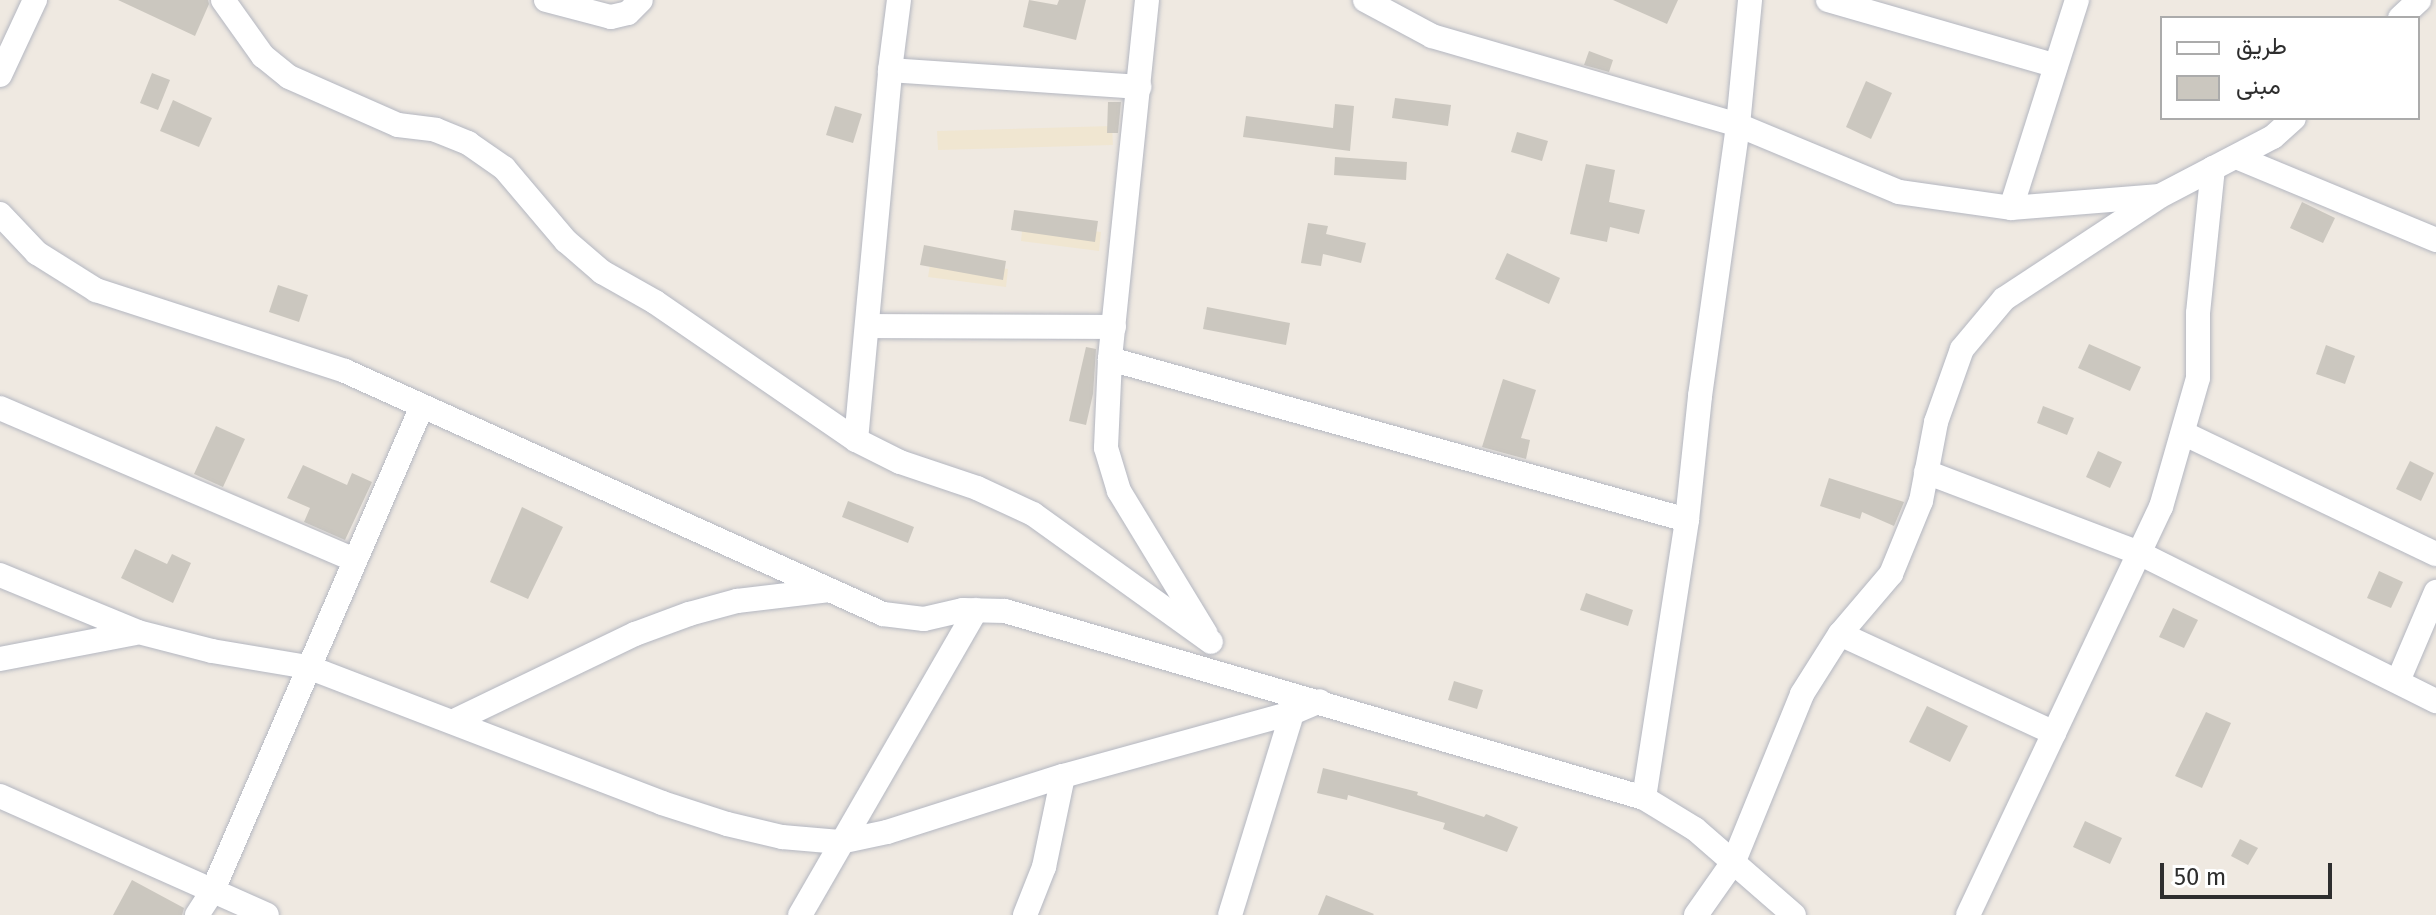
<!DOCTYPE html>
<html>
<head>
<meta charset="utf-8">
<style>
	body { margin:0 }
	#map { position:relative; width:2436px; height:915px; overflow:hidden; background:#efe9e1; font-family:"Fira Sans",Vazirmatn,sans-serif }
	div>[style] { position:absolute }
	.education>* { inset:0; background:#f0e6d1 }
	.building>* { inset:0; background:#cbc7bf }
	.roads { filter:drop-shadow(0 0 2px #b4b7c1) drop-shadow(0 0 2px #b4b7c1) }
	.minor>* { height:24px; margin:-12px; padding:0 12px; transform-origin:12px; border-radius:12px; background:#fff }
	span { translate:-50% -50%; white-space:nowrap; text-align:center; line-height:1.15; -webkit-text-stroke:8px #fff; paint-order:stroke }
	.legend { position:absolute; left:2160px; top:16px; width:260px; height:104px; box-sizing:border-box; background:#fff; border:2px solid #ababab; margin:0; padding:10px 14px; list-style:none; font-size:24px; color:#2e2e2e }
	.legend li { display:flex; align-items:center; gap:16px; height:40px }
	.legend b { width:40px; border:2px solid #ababab }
	.scale { position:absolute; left:2160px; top:863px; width:172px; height:36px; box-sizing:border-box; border:4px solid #2e2e2e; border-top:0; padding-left:10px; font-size:24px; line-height:28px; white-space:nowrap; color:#2e2e2e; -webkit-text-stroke:6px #fff; paint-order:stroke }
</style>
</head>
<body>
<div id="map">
	<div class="education">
		<i style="clip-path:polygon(1112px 126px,1113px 145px,938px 150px,937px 131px)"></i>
		<i style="clip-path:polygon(1023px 222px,1101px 232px,1099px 251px,1021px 241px)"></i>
		<i style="clip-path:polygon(931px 259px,1008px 269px,1006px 287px,928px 277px)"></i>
	</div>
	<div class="building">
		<i style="clip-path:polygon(118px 0,208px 0,209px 4px,195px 36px)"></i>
		<i style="clip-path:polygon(1029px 0,1057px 5px,1059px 0,1086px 0,1076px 40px,1023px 27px)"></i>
		<i style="clip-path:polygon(1613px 0,1678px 0,1667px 24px)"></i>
		<i style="clip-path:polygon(1589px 51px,1613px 60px,1609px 72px,1584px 65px)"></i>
		<i style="clip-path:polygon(152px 73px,170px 80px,158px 110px,140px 103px)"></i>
		<i style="clip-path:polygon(1866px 81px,1892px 93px,1871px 139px,1846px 127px)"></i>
		<i style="clip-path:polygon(1395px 98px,1451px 105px,1448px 126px,1392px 118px)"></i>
		<i style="clip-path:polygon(173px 100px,212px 118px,199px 147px,160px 131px)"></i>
		<i style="clip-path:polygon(1108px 102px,1121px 102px,1118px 133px,1107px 133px)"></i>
		<i style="clip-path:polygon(1335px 104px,1354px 106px,1350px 151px,1243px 137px,1246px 116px,1333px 128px)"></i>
		<i style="clip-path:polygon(835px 106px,862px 114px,853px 143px,826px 135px)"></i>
		<i style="clip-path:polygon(1517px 132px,1548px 141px,1542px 161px,1511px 152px)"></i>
		<i style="clip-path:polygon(1335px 157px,1407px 162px,1406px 180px,1334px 175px)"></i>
		<i style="clip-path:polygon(1586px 164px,1615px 170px,1609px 202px,1645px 210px,1639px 234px,1610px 227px,1607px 242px,1570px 234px)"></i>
		<i style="clip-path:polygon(2302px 202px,2335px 218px,2323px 243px,2290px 228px)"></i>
		<i style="clip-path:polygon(1014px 210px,1098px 221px,1095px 242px,1011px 230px)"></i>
		<i style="clip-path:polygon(1308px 223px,1328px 226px,1326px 234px,1366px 243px,1361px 263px,1323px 254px,1321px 266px,1301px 263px)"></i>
		<i style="clip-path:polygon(924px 245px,1006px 261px,1003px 280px,920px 265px)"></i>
		<i style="clip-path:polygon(1507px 253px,1560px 278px,1549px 304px,1495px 279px)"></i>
		<i style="clip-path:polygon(278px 285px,308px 295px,299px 322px,269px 312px)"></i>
		<i style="clip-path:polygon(1207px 307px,1290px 323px,1286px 345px,1203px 329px)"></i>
		<i style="clip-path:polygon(2089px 344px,2141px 367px,2130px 391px,2078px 368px)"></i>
		<i style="clip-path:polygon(2326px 345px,2355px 356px,2345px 384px,2316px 374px)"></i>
		<i style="clip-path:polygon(1086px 347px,1096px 349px,1093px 394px,1086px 425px,1069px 421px)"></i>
		<i style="clip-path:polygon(1503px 379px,1536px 390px,1521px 438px,1530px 440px,1526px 459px,1482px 447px)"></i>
		<i style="clip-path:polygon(2043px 406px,2074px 418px,2067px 435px,2037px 423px)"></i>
		<i style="clip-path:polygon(216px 426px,245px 439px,223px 487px,194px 474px)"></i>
		<i style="clip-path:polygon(2098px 451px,2122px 462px,2110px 488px,2086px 477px)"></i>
		<i style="clip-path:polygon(2410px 461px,2434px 473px,2421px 501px,2396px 489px)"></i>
		<i style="clip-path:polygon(303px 465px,347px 485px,352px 473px,372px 482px,345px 540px,304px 522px,310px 508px,287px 498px)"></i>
		<i style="clip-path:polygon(1829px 478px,1904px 502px,1894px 526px,1862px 512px,1860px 519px,1820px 506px)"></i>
		<i style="clip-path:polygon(848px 501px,914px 527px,908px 543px,842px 517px)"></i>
		<i style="clip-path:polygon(522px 507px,563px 527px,528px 599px,490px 582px)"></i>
		<i style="clip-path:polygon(135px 549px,167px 564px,172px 554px,191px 563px,173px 603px,121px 578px)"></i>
		<i style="clip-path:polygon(2379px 571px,2403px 582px,2391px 608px,2367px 598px)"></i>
		<i style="clip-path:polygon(1586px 593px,1633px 610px,1628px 626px,1580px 610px)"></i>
		<i style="clip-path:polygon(2173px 608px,2198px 620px,2184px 648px,2159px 637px)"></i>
		<i style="clip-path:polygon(1454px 681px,1483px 690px,1477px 709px,1448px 700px)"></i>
		<i style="clip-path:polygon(1927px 706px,1968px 726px,1950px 762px,1909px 742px)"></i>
		<i style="clip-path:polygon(2206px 712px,2231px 723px,2202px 788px,2175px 776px)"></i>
		<i style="clip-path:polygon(1323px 768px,1418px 792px,1417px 795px,1484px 817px,1486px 814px,1518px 827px,1507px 852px,1443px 829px,1445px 823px,1348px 795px,1347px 800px,1317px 793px)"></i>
		<i style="clip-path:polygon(2085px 821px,2122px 838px,2110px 864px,2073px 847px)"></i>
		<i style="clip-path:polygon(2240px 839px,2258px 848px,2248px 865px,2231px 856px)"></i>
		<i style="clip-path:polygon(132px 880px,184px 908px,182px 915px,113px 915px)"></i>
		<i style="clip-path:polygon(1326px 895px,1374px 914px,1373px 915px,1318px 915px)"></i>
	</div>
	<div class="roads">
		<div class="minor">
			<i style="left:223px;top:0;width:69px;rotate:54.5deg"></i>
			<i style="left:263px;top:56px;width:33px;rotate:39deg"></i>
			<i style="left:289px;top:77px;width:119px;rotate:23.8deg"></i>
			<i style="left:398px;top:125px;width:38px;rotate:7deg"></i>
			<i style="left:436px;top:130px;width:35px;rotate:22deg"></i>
			<i style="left:468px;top:143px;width:44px;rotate:34.8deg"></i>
			<i style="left:504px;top:168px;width:96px;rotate:49.7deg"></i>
			<i style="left:566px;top:241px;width:48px;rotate:40.7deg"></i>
			<i style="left:602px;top:272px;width:61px;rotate:29.5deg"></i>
			<i style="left:655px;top:302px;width:244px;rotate:34.5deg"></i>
			<i style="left:856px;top:440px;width:49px;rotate:26.6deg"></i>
			<i style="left:900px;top:462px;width:81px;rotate:18.7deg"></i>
			<i style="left:977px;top:488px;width:62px;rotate:24.9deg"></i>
			<i style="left:1033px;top:514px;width:219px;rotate:35.7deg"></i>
			<i style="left:546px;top:0;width:67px;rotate:14.7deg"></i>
			<i style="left:611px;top:17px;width:17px;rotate:-13deg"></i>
			<i style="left:628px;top:13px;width:18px;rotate:-45deg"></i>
			<i style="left:899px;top:0;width:71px;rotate:97.3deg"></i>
			<i style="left:890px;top:70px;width:250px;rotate:3.9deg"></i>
			<i style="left:1147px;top:0;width:361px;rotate:95.9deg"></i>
			<i style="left:1110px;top:359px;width:89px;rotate:92.6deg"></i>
			<i style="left:1106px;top:448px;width:45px;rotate:73.2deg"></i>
			<i style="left:1119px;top:491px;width:167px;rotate:58.7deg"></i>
			<i style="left:1365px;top:0;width:76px;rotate:28.2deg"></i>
			<i style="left:1432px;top:36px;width:319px;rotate:16.2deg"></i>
			<i style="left:1738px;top:125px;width:174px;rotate:22.6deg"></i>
			<i style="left:1899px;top:192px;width:113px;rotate:8.1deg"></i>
			<i style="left:2011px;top:208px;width:149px;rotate:-4.6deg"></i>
			<i style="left:2160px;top:196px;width:127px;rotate:-27.6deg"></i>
			<i style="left:2273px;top:137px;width:28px;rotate:-42deg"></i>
			<i style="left:1828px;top:0;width:237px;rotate:16.1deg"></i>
			<i style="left:2400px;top:18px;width:26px;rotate:-43deg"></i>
			<i style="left:0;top:75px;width:83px;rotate:-65deg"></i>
			<i style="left:2236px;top:157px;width:217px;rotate:22.5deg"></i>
			<i style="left:2011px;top:208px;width:218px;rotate:-72.4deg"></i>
			<i style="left:0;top:214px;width:54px;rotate:46.5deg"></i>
			<i style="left:37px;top:253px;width:70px;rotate:32.1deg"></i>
			<i style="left:96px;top:290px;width:262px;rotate:18deg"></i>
			<i style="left:345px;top:371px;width:590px;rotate:24.31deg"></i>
			<i style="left:883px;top:614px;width:41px;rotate:7deg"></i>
			<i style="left:924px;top:619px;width:40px;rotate:-13deg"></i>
			<i style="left:963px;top:610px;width:42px;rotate:1.4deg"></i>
			<i style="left:1005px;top:611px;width:666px;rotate:16.31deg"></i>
			<i style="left:1644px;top:798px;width:60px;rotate:31.3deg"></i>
			<i style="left:1695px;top:829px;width:131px;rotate:41deg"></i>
			<i style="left:867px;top:326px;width:247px;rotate:0.2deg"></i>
			<i style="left:1110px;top:359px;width:599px;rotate:15.59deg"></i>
			<i style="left:0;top:408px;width:386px;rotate:23.2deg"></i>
			<i style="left:2183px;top:433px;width:280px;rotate:25.6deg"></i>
			<i style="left:856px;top:440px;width:372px;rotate:-84.7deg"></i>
			<i style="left:1926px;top:472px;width:228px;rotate:20.8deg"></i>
			<i style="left:2139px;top:553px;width:332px;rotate:26.5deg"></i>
			<i style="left:0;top:575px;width:149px;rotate:22.4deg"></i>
			<i style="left:138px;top:632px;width:76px;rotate:14.4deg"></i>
			<i style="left:212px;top:651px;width:97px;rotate:9.5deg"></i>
			<i style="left:308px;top:667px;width:379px;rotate:21deg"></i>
			<i style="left:662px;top:803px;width:68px;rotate:17.9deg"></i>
			<i style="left:727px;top:824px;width:57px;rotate:13.3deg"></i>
			<i style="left:782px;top:837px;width:58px;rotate:4.9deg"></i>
			<i style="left:840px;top:842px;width:48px;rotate:-12deg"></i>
			<i style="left:887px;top:832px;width:185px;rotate:-17.7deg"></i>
			<i style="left:1063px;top:776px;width:238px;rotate:-15.4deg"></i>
			<i style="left:1292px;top:713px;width:30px;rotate:-23deg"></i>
			<i style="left:1840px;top:634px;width:236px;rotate:24.8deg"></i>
			<i style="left:0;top:659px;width:137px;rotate:-10.9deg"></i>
			<i style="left:2398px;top:681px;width:97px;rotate:-66.9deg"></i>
			<i style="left:454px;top:721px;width:201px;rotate:-25.7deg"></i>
			<i style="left:635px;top:634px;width:58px;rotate:-20.3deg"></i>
			<i style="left:689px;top:614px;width:50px;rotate:-15.2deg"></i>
			<i style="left:737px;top:601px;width:93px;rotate:-6.8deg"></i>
			<i style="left:0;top:796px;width:292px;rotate:24deg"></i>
			<i style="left:1644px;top:798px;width:281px;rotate:-81.2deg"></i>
			<i style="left:1687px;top:520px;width:125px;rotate:-84deg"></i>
			<i style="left:1700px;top:396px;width:274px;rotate:-82deg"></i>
			<i style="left:1738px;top:125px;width:126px;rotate:-84.5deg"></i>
			<i style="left:197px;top:915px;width:30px;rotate:-57deg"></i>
			<i style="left:213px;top:890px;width:527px;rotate:-66.64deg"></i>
			<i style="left:800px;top:915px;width:352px;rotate:-60deg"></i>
			<i style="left:1025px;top:915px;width:52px;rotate:-68.4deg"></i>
			<i style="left:1044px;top:867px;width:93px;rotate:-78.2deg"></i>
			<i style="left:1230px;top:915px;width:211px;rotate:-72.9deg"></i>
			<i style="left:1696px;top:915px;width:66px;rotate:-54.9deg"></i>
			<i style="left:1734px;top:861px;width:180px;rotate:-67.8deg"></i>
			<i style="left:1802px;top:694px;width:71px;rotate:-57.7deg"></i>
			<i style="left:1840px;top:634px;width:79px;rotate:-49.6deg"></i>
			<i style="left:1891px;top:574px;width:79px;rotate:-67.7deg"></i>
			<i style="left:1921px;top:501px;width:80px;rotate:-79.2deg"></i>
			<i style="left:1936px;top:422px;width:77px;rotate:-70.4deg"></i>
			<i style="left:1962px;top:349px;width:65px;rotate:-50deg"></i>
			<i style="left:2004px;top:299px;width:183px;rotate:-33.4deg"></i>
			<i style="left:1968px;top:915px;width:451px;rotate:-64.7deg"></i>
			<i style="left:2161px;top:507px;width:134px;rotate:-74deg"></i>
			<i style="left:2198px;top:378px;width:65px;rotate:-90deg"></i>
			<i style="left:2198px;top:313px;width:146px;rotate:-84.1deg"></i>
		</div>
	</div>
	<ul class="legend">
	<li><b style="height:10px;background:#fff"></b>طريق</li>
	<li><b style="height:22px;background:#cbc7bf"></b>مبنى</li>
	</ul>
	<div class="scale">50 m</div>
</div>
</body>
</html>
